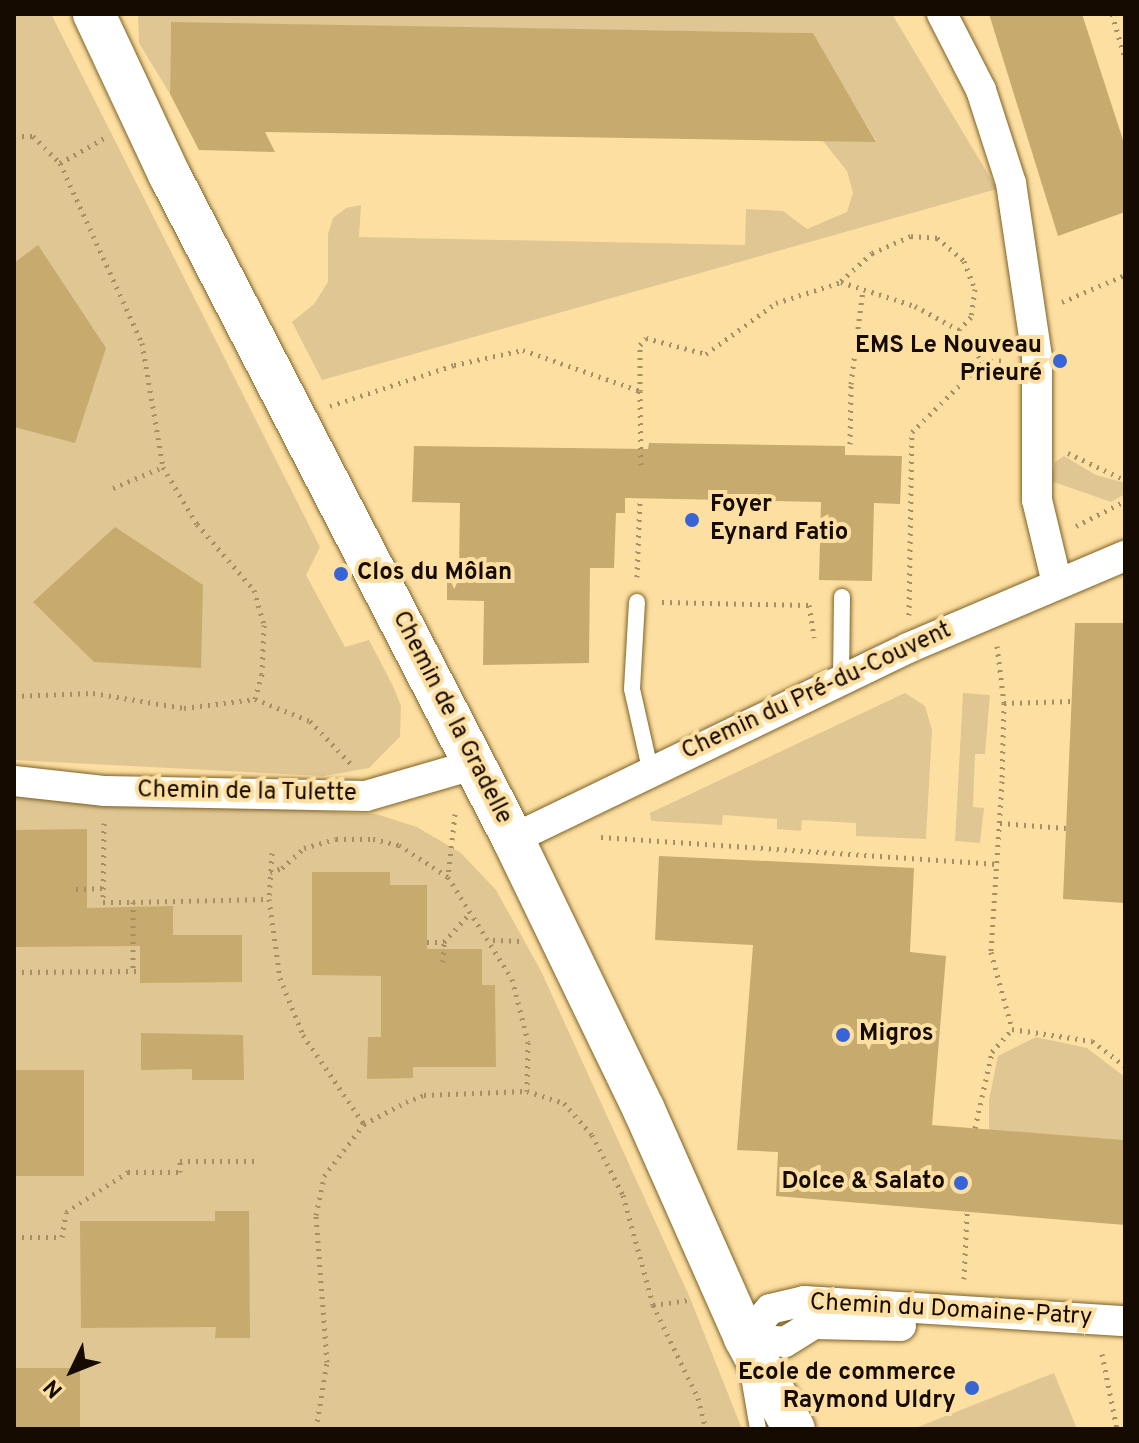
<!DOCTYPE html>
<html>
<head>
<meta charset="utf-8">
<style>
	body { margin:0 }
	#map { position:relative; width:1139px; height:1443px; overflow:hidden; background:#fedfa2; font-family:Overpass,sans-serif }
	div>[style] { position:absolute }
	.green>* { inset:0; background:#e0c693 }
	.building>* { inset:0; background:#c7aa6e }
	.path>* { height:5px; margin-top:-2.5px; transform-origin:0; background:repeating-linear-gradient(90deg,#a68f65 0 2px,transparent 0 8px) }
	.roads { filter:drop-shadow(0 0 2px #7d6225) drop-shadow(0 0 2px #7d6225) }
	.lane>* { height:16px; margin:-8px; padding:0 8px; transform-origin:8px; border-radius:8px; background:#fff }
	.street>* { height:30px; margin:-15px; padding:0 15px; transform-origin:15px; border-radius:15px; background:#fff }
	.secondary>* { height:42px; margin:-21px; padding:0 21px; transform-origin:21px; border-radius:21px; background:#fff }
	.dots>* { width:22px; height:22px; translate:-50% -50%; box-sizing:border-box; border:4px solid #fedfa2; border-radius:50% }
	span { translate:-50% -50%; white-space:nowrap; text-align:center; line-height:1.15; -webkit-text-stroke:8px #fedfa2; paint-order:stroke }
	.poi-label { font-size:24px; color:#150b00; font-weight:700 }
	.right { translate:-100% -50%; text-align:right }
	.left { translate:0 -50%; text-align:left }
	.street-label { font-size:24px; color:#150b00 }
	.frame { position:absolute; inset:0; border:16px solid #150b00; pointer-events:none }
	.north { position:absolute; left:32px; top:1331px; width:80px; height:80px; -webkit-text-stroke:6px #fedfa2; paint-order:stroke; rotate:227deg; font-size:22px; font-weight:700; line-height:32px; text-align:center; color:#150b00 }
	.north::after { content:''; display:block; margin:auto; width:28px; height:36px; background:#150b00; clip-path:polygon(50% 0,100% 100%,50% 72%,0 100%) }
</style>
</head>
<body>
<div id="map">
	<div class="green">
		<i style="clip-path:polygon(14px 14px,51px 14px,320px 547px,306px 575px,345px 647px,369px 640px,393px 686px,401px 706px,400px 737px,369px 768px,324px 776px,14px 760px)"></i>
		<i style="clip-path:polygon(138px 14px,892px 14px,997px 189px,322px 380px,292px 322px,314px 304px,328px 282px,328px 234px,333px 218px,346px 208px,361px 205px,359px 237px,745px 245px,746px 209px,783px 211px,807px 229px,847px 212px,853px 193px,847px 171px,823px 141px,876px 141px,812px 33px,171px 23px,170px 94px,139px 43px)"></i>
		<i style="clip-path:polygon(1064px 456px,1096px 475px,1125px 483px,1125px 494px,1111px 502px,1051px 481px,1055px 462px)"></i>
		<i style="clip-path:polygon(905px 693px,925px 706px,932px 730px,926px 839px,856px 836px,856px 823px,802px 820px,801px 831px,777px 829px,777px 819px,723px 815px,722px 825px,651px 821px,650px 813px)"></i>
		<i style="clip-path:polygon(963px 693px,990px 695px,985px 754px,975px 754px,973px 807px,984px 808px,980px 843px,955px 841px)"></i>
		<i style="clip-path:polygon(14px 796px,376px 814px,417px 827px,461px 853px,496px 890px,541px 971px,690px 1298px,742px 1429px,14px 1429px)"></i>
		<i style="clip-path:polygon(1036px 1037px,1087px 1048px,1125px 1077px,1125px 1140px,989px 1130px,989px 1100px,998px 1056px)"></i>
		<i style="clip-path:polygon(1054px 1373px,1077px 1429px,913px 1429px)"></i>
	</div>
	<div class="building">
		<i style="clip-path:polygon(989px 14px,1082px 14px,1125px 146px,1125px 212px,1058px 236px)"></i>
		<i style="clip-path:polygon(171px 22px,813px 33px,876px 142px,265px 132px,275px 152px,199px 150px,170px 94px)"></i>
		<i style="clip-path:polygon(38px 245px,106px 348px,75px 443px,14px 427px,14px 263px)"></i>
		<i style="clip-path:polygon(649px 443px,845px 446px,845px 455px,902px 456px,900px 504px,874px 503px,872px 581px,819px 580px,821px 502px,625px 498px,625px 513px,616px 513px,614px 568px,590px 568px,589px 663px,483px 665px,484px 601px,447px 600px,447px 570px,459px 570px,460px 503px,412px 502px,414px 446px,648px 449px)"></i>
		<i style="clip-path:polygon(115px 527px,203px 585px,201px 668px,94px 662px,33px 602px)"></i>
		<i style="clip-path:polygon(1075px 623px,1125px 623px,1125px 903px,1063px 899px)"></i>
		<i style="clip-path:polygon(87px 829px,87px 908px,173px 906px,173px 935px,242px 935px,242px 982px,140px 983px,140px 946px,14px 947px,14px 830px)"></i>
		<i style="clip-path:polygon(659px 856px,914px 868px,910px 952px,946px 956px,932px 1125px,1125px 1140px,1125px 1225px,776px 1196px,778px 1152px,737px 1150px,753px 945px,655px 940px)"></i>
		<i style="clip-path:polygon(312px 872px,390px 872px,390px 885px,427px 885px,427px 949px,482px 949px,482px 985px,495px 985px,496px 1067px,413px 1067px,413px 1078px,367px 1079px,368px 1037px,381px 1037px,381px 976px,312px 975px)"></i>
		<i style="clip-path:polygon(141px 1033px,243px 1035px,244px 1080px,192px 1080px,192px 1069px,141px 1070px)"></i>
		<i style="clip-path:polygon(14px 1070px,84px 1070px,84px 1176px,14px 1176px)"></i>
		<i style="clip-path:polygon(215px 1211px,249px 1211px,250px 1338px,215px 1338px,216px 1327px,81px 1328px,80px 1221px,215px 1221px)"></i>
		<i style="clip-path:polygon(14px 1368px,80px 1368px,80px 1429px,14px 1429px)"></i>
	</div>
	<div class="path">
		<i style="left:1112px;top:14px;width:46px;rotate:73.5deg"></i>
		<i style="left:14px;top:136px;width:19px"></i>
		<i style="left:33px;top:136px;width:38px;rotate:45deg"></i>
		<i style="left:60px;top:163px;width:55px;rotate:-29.4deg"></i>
		<i style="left:60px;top:163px;width:198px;rotate:65.5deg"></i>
		<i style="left:142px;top:343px;width:126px;rotate:80.4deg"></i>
		<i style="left:163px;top:467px;width:66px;rotate:59.2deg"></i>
		<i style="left:197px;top:524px;width:87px;rotate:49.2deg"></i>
		<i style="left:254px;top:590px;width:36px;rotate:74deg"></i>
		<i style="left:264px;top:625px;width:49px;rotate:92.3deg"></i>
		<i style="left:262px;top:674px;width:26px;rotate:106deg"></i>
		<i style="left:841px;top:281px;width:42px;rotate:-42.1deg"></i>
		<i style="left:872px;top:253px;width:43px;rotate:-23.6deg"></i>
		<i style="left:911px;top:236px;width:26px;rotate:4deg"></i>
		<i style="left:937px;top:238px;width:35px;rotate:40deg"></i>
		<i style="left:964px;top:261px;width:30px;rotate:69deg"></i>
		<i style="left:975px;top:289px;width:28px;rotate:98deg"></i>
		<i style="left:971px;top:317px;width:18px;rotate:133deg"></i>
		<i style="left:1062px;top:302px;width:69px;rotate:-23.2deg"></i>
		<i style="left:640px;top:391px;width:74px;rotate:89.2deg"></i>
		<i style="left:330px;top:406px;width:131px;rotate:-18.3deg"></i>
		<i style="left:454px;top:365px;width:71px;rotate:-12.3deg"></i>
		<i style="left:523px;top:350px;width:124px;rotate:19.3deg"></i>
		<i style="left:640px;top:391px;width:46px;rotate:-90deg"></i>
		<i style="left:640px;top:345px;width:9px;rotate:-49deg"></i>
		<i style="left:646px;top:338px;width:62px;rotate:14.9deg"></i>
		<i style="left:706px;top:354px;width:87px;rotate:-36.1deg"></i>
		<i style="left:776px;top:303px;width:68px;rotate:-17.9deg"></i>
		<i style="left:841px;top:282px;width:78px;rotate:18deg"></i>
		<i style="left:915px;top:306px;width:50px;rotate:28.6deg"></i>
		<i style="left:959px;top:330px;width:40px;rotate:53deg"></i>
		<i style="left:850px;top:444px;width:60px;rotate:-89deg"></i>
		<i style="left:851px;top:384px;width:96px;rotate:-82.8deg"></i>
		<i style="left:1068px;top:453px;width:63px;rotate:25.3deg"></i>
		<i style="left:113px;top:488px;width:54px;rotate:-22.8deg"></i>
		<i style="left:1076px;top:526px;width:55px;rotate:-27deg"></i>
		<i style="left:637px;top:577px;width:79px;rotate:-87.8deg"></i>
		<i style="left:662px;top:602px;width:147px;rotate:1.2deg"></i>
		<i style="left:809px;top:605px;width:33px;rotate:81deg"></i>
		<i style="left:909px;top:615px;width:183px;rotate:-89.1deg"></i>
		<i style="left:912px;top:432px;width:100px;rotate:-44.6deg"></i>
		<i style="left:983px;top:362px;width:24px;rotate:-5deg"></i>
		<i style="left:997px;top:646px;width:57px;rotate:83deg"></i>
		<i style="left:1004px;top:703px;width:78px;rotate:91.5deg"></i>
		<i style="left:1002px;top:781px;width:171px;rotate:93.7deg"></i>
		<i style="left:991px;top:952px;width:80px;rotate:74.7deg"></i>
		<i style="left:14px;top:696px;width:79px;rotate:-2.2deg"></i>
		<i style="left:93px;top:693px;width:92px;rotate:9.4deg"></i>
		<i style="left:184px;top:708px;width:72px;rotate:-7.2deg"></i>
		<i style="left:255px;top:699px;width:59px;rotate:21.8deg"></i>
		<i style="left:310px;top:721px;width:59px;rotate:46.4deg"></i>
		<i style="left:1004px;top:703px;width:68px;rotate:-1.7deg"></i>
		<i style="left:455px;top:814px;width:63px;rotate:96.3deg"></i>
		<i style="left:448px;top:877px;width:120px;rotate:57.9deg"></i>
		<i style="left:512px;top:979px;width:65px;rotate:75.7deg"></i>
		<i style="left:528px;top:1042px;width:49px;rotate:91.2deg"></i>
		<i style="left:104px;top:823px;width:79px;rotate:90.7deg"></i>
		<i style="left:103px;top:902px;width:30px"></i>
		<i style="left:133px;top:902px;width:69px;rotate:90deg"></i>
		<i style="left:1000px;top:823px;width:66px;rotate:4.3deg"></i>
		<i style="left:601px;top:837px;width:397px;rotate:3.9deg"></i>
		<i style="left:272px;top:853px;width:46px;rotate:93.7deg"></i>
		<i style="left:269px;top:899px;width:80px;rotate:82.1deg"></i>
		<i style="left:280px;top:978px;width:61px;rotate:68deg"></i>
		<i style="left:303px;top:1035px;width:108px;rotate:55.6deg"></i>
		<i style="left:270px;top:872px;width:13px;rotate:-18deg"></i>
		<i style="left:282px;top:868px;width:30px;rotate:-42deg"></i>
		<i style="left:304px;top:848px;width:33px;rotate:-16deg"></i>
		<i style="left:336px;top:839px;width:37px"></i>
		<i style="left:373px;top:839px;width:27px;rotate:13deg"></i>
		<i style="left:399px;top:845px;width:59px;rotate:33.1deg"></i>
		<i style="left:76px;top:889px;width:27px;rotate:-2deg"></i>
		<i style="left:133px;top:902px;width:136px;rotate:-1.3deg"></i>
		<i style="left:493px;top:940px;width:26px;rotate:2deg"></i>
		<i style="left:427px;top:942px;width:17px"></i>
		<i style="left:443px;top:962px;width:20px;rotate:-87deg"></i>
		<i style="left:444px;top:942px;width:36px;rotate:-48deg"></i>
		<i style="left:14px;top:972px;width:126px;rotate:-0.5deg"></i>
		<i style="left:975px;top:1128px;width:78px;rotate:-77.4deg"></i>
		<i style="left:992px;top:1052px;width:30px;rotate:-49deg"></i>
		<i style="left:1012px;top:1029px;width:81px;rotate:8.5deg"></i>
		<i style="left:1092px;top:1041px;width:41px;rotate:37.1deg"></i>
		<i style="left:14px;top:1237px;width:48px"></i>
		<i style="left:62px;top:1237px;width:25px;rotate:-81deg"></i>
		<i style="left:66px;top:1212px;width:74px;rotate:-32.8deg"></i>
		<i style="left:128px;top:1172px;width:52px"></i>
		<i style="left:180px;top:1172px;width:11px;rotate:-90deg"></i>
		<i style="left:180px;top:1161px;width:78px"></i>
		<i style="left:964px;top:1279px;width:67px;rotate:-87.4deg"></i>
		<i style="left:653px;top:1305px;width:35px;rotate:-8deg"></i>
		<i style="left:1102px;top:1354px;width:76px;rotate:78.7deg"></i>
		<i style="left:316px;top:1429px;width:68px;rotate:-80.7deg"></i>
		<i style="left:327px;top:1362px;width:147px;rotate:-94.3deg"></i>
		<i style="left:316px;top:1215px;width:40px;rotate:-78deg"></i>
		<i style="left:324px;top:1176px;width:66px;rotate:-52.4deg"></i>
		<i style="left:364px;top:1124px;width:47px;rotate:-27.6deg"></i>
		<i style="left:406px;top:1102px;width:19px;rotate:-21deg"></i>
		<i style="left:424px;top:1095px;width:103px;rotate:-2.2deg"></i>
		<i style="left:527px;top:1091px;width:39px;rotate:18deg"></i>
		<i style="left:564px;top:1103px;width:43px;rotate:48.8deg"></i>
		<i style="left:592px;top:1135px;width:68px;rotate:62.7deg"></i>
		<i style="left:623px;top:1195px;width:114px;rotate:74.7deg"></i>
		<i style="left:653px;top:1305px;width:103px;rotate:64.2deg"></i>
		<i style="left:698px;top:1398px;width:32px;rotate:76deg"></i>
	</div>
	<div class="roads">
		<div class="lane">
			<i style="left:637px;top:602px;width:87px;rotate:93.3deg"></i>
			<i style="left:632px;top:689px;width:82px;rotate:77.3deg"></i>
			<i style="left:841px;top:680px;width:83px;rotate:-89.3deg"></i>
			<i style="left:748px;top:1371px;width:59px;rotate:80.2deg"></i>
		</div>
		<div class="street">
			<i style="left:942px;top:14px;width:85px;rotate:62.8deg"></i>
			<i style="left:981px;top:90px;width:98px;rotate:72.1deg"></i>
			<i style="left:1011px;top:183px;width:176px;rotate:81.5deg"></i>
			<i style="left:1037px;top:357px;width:143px;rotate:90deg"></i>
			<i style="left:1037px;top:500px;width:85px;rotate:76.5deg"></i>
			<i style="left:14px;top:781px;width:92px;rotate:6.3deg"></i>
			<i style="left:105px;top:791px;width:261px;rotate:1.1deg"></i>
			<i style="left:366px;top:796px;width:115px;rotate:-16.2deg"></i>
			<i style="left:513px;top:839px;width:439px;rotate:-25.8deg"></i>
			<i style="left:908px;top:648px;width:236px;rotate:-23deg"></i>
			<i style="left:745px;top:1338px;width:38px;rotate:-49deg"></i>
			<i style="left:770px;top:1309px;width:35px;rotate:-13deg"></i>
			<i style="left:804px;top:1301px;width:322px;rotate:3.6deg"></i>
			<i style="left:745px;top:1338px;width:40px;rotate:5.7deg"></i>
			<i style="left:785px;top:1342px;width:34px;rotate:-32deg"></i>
			<i style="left:814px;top:1324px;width:87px;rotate:1.3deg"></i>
		</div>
		<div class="secondary">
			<i style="left:94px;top:14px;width:177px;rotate:64.9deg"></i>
			<i style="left:169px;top:174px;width:749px;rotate:62.65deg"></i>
			<i style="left:513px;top:839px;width:301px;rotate:64.2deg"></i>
			<i style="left:644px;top:1110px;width:249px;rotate:66.1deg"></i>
			<i style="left:745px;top:1338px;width:103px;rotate:61.7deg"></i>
		</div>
	</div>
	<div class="dots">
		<i style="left:1060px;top:361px;background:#3765d5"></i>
		<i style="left:692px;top:520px;background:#3765d5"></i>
		<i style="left:341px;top:574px;background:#3765d5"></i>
		<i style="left:843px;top:1035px;background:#3765d5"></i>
		<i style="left:961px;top:1183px;background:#3765d5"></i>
		<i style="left:972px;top:1388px;background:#3765d5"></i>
	</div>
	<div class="poi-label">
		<span class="right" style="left:1042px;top:361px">EMS Le Nouveau<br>Prieuré</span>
		<span class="left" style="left:710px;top:520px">Foyer<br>Eynard Fatio</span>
		<span class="left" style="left:357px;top:574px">Clos du Môlan</span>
		<span class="left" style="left:859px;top:1035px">Migros</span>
		<span class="right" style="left:945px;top:1183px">Dolce &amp; Salato</span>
		<span class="right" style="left:956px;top:1388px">Ecole de commerce<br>Raymond Uldry</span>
	</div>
	<div class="street-label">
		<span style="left:817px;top:692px;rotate:-25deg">Chemin du Pré-du-Couvent</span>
		<span style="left:451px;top:718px;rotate:63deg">Chemin de la Gradelle</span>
		<span style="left:247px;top:793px;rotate:1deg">Chemin de la Tulette</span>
		<span style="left:951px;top:1311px;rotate:3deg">Chemin du Domaine-Patry</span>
	</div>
	<div class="frame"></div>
	<div class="north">N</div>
</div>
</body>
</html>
